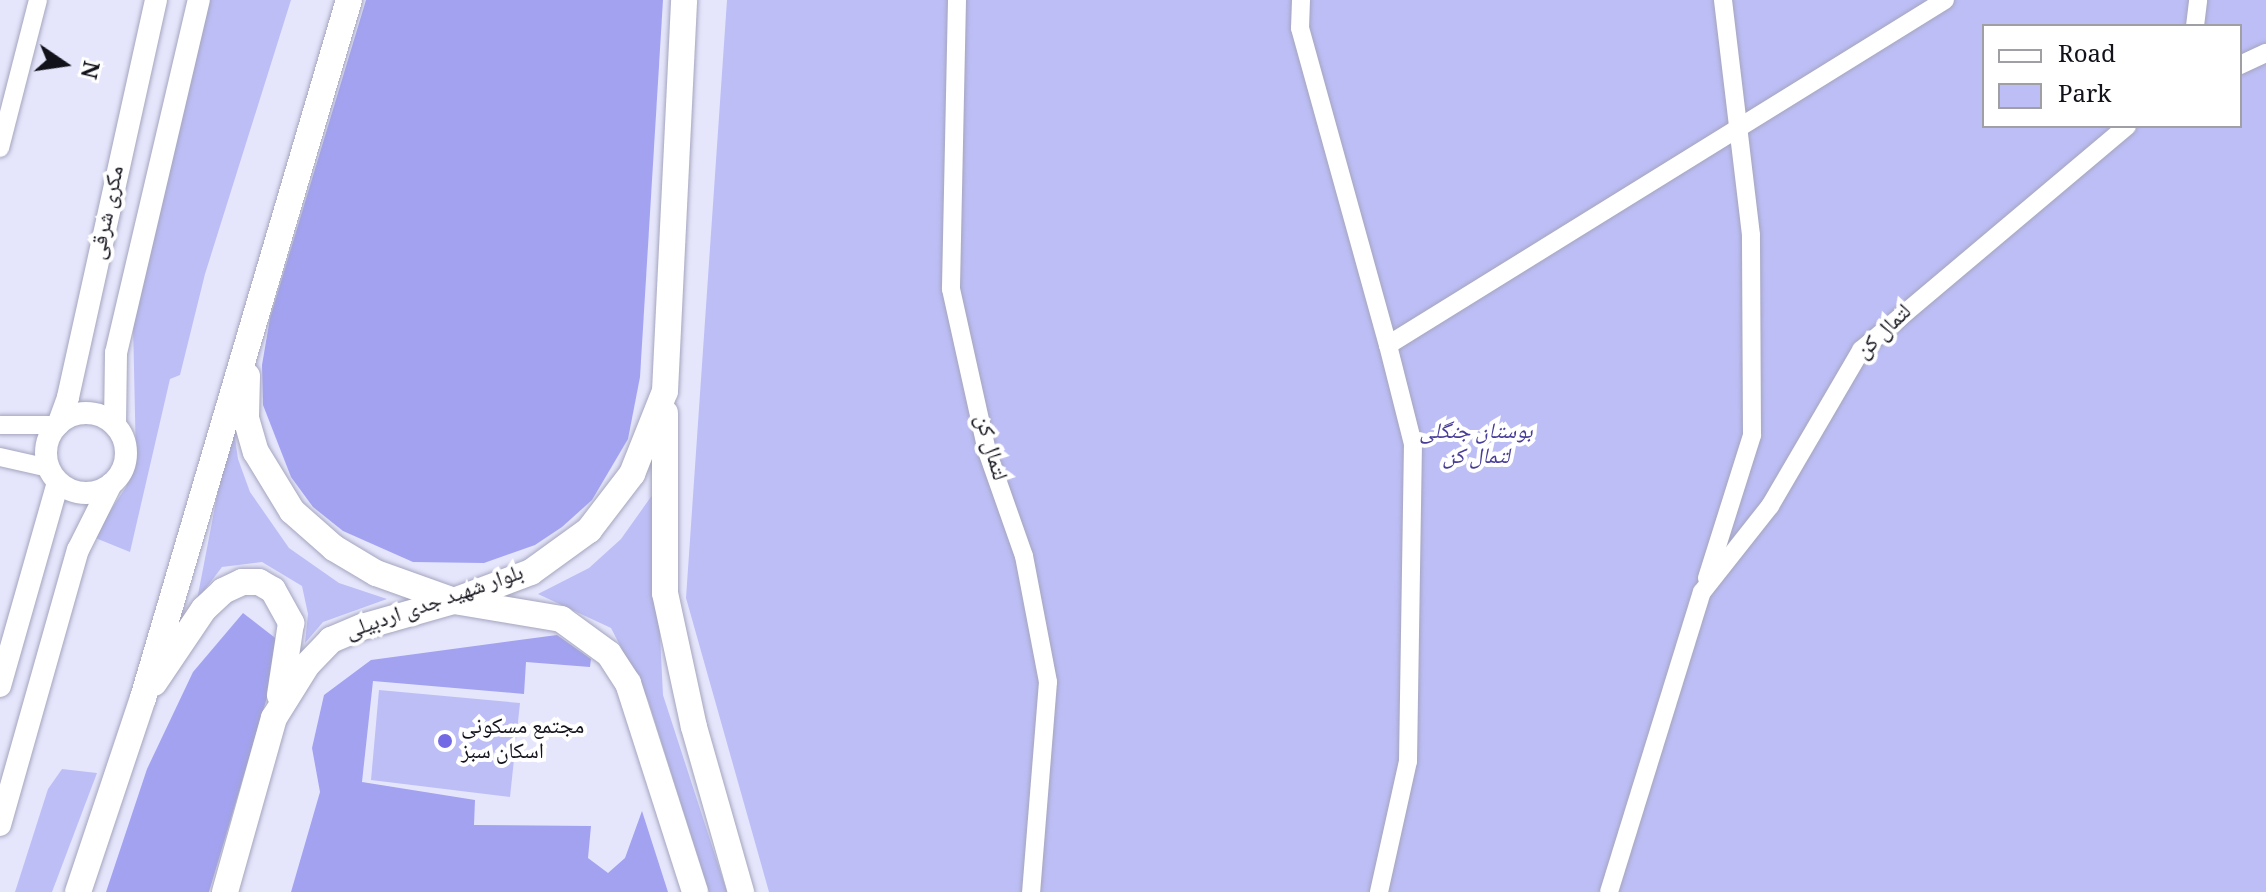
<!DOCTYPE html>
<html>
<head>
<meta charset="utf-8">
<style>
	body { margin:0 }
	#map { position:relative; width:2266px; height:892px; overflow:hidden; background:#e5e6fc; font-family:Georgia,"Noto Naskh Arabic",serif }
	div>[style] { position:absolute }
	.green>* { inset:0; background:#bdbef6 }
	.forest>* { inset:0; background:#a2a2f1 }
	.roads { filter:drop-shadow(0 0 2px #a4a5be) drop-shadow(0 0 2px #a4a5be) }
	.minor>* { height:18px; margin:-9px; padding:0 9px; transform-origin:9px; border-radius:9px; background:#fff }
	.tertiary>* { height:22px; margin:-11px; padding:0 11px; transform-origin:11px; border-radius:11px; background:#fff }
	.tertiary>.ring { margin:-11px; padding:0; box-sizing:content-box; background:none; border:22px solid #fff; border-radius:50% }
	.secondary>* { height:26px; margin:-13px; padding:0 13px; transform-origin:13px; border-radius:13px; background:#fff }
	.dots>* { width:22px; height:22px; translate:-50% -50%; box-sizing:border-box; border:4px solid #fff; border-radius:50% }
	span { translate:-50% -50%; white-space:nowrap; text-align:center; line-height:1.15; -webkit-text-stroke:8px #fff; paint-order:stroke }
	.street-label { font-size:22px; color:#12121b }
	.park-label { font-size:22px; color:#473d98; font-style:italic }
	.poi-label { font-size:22px; color:#12121b }
	.left { translate:0 -50%; text-align:left }
	.legend { position:absolute; left:1982px; top:24px; width:260px; height:104px; box-sizing:border-box; background:#fff; border:2px solid #a0a0a4; margin:0; padding:10px 14px; list-style:none; font-size:24px; color:#12121b }
	.legend li { display:flex; align-items:center; gap:16px; height:40px }
	.legend b { width:40px; border:2px solid #a0a0a4 }
	.north { position:absolute; left:24px; top:24px; width:80px; height:80px; -webkit-text-stroke:6px #fff; paint-order:stroke; rotate:103deg; font-size:22px; font-weight:700; line-height:32px; text-align:center; color:#12121b }
	.north::after { content:''; display:block; margin:auto; width:28px; height:36px; background:#12121b; clip-path:polygon(50% 0,100% 100%,50% 72%,0 100%) }
</style>
</head>
<body>
<div id="map">
	<div class="green">
		<i style="clip-path:polygon(210px 0,291px 0,205px 274px,180px 375px,170px 379px,130px 552px,93px 537px,126px 487px,136px 461px,133px 323px)"></i>
		<i style="clip-path:polygon(evenodd,727px 0,2266px 0,2266px 892px,769px 892px,686px 598px,727px 0,1984px 26px,2240px 26px,2240px 126px,1984px 126px,1984px 26px)"></i>
		<i style="clip-path:polygon(232px 418px,238px 459px,250px 492px,289px 548px,339px 583px,387px 599px,323px 622px,305px 643px,308px 614px,302px 586px,262px 562px,222px 567px,197px 600px)"></i>
		<i style="clip-path:polygon(653px 494px,663px 695px,727px 892px,709px 892px,648px 700px,611px 628px,538px 594px,589px 568px,621px 539px)"></i>
		<i style="clip-path:polygon(379px 690px,520px 703px,510px 797px,371px 780px)"></i>
		<i style="clip-path:polygon(62px 769px,97px 773px,52px 892px,15px 892px,48px 789px)"></i>
	</div>
	<div class="forest">
		<i style="clip-path:polygon(366px 0,663px 0,640px 377px,628px 439px,592px 500px,562px 527px,535px 545px,484px 563px,413px 562px,343px 531px,313px 507px,291px 477px,263px 405px,262px 365px,270px 318px)"></i>
		<i style="clip-path:polygon(243px 613px,283px 644px,209px 892px,106px 892px,147px 769px,193px 672px)"></i>
		<i style="clip-path:polygon(557px 635px,591px 659px,590px 667px,526px 662px,524px 694px,373px 681px,362px 782px,475px 800px,474px 825px,591px 826px,588px 858px,608px 873px,625px 858px,642px 811px,668px 892px,291px 892px,320px 792px,312px 748px,324px 695px,371px 660px)"></i>
	</div>
	<div class="roads">
		<div class="minor">
			<i style="left:957px;top:0;width:289px;rotate:91.2deg"></i>
			<i style="left:951px;top:289px;width:166px;rotate:77.5deg"></i>
			<i style="left:987px;top:451px;width:111px;rotate:70.6deg"></i>
			<i style="left:1024px;top:556px;width:128px;rotate:79.2deg"></i>
			<i style="left:1048px;top:682px;width:211px;rotate:94.6deg"></i>
			<i style="left:1301px;top:0;width:28px;rotate:92deg"></i>
			<i style="left:1300px;top:28px;width:329px;rotate:74.5deg"></i>
			<i style="left:1388px;top:345px;width:655px;rotate:-31.77deg"></i>
			<i style="left:2195px;top:26px;width:26px;rotate:-83deg"></i>
			<i style="left:2240px;top:65px;width:29px;rotate:-25deg"></i>
			<i style="left:0;top:148px;width:153px;rotate:-75.6deg"></i>
			<i style="left:0;top:425px;width:58px"></i>
			<i style="left:0;top:457px;width:50px;rotate:12.7deg"></i>
			<i style="left:1707px;top:578px;width:150px;rotate:-72.5deg"></i>
			<i style="left:1752px;top:435px;width:200px;rotate:-90.3deg"></i>
			<i style="left:1751px;top:235px;width:237px;rotate:-96.8deg"></i>
			<i style="left:1379px;top:892px;width:134px;rotate:-77.5deg"></i>
			<i style="left:1408px;top:761px;width:317px;rotate:-89.1deg"></i>
			<i style="left:1413px;top:444px;width:102px;rotate:-104.2deg"></i>
			<i style="left:1609px;top:892px;width:314px;rotate:-72.8deg"></i>
			<i style="left:1702px;top:592px;width:110px;rotate:-51.7deg"></i>
			<i style="left:1770px;top:506px;width:181px;rotate:-59.7deg"></i>
			<i style="left:1861px;top:350px;width:348px;rotate:-40.1deg"></i>
		</div>
		<div class="tertiary">
			<i class="ring" style="left:46px;top:413px;width:58px;height:58px"></i>
			<i style="left:58px;top:425px;width:30px;rotate:-70deg"></i>
			<i style="left:68px;top:397px;width:407px;rotate:-77.5deg"></i>
			<i style="left:115px;top:425px;width:72px;rotate:-89.2deg"></i>
			<i style="left:116px;top:353px;width:363px;rotate:-76.8deg"></i>
			<i style="left:0;top:686px;width:212px;rotate:-74.1deg"></i>
			<i style="left:0;top:825px;width:286px;rotate:-74.2deg"></i>
			<i style="left:78px;top:550px;width:74px;rotate:-63.4deg"></i>
		</div>
		<div class="secondary">
			<i style="left:247px;top:376px;width:42px;rotate:91.4deg"></i>
			<i style="left:246px;top:418px;width:35px;rotate:74deg"></i>
			<i style="left:256px;top:452px;width:69px;rotate:58.6deg"></i>
			<i style="left:292px;top:511px;width:56px;rotate:41.4deg"></i>
			<i style="left:334px;top:548px;width:49px;rotate:30.8deg"></i>
			<i style="left:376px;top:573px;width:83px;rotate:19.7deg"></i>
			<i style="left:454px;top:601px;width:109px;rotate:9.5deg"></i>
			<i style="left:561px;top:619px;width:59px;rotate:36.1deg"></i>
			<i style="left:609px;top:654px;width:35px;rotate:57deg"></i>
			<i style="left:628px;top:683px;width:219px;rotate:72.2deg"></i>
			<i style="left:665px;top:413px;width:180px;rotate:90deg"></i>
			<i style="left:665px;top:593px;width:137px;rotate:77.8deg"></i>
			<i style="left:694px;top:727px;width:172px;rotate:74.1deg"></i>
			<i style="left:154px;top:683px;width:89px;rotate:-56deg"></i>
			<i style="left:204px;top:609px;width:26px;rotate:-43deg"></i>
			<i style="left:223px;top:591px;width:21px;rotate:-25deg"></i>
			<i style="left:242px;top:582px;width:17px"></i>
			<i style="left:259px;top:582px;width:16px;rotate:30deg"></i>
			<i style="left:273px;top:590px;width:38px;rotate:61deg"></i>
			<i style="left:291px;top:623px;width:73px;rotate:98.7deg"></i>
			<i style="left:78px;top:892px;width:205px;rotate:-71.5deg"></i>
			<i style="left:143px;top:698px;width:728px;rotate:-73.56deg"></i>
			<i style="left:225px;top:892px;width:181px;rotate:-74.3deg"></i>
			<i style="left:274px;top:718px;width:62px;rotate:-58.1deg"></i>
			<i style="left:307px;top:665px;width:35px;rotate:-46deg"></i>
			<i style="left:331px;top:640px;width:34px;rotate:-23deg"></i>
			<i style="left:362px;top:627px;width:96px;rotate:-15.8deg"></i>
			<i style="left:454px;top:601px;width:82px;rotate:-20.6deg"></i>
			<i style="left:531px;top:572px;width:72px;rotate:-35.9deg"></i>
			<i style="left:589px;top:530px;width:71px;rotate:-52.5deg"></i>
			<i style="left:632px;top:474px;width:89px;rotate:-68.3deg"></i>
			<i style="left:665px;top:391px;width:391px;rotate:-87.2deg"></i>
		</div>
	</div>
	<div class="dots">
		<i style="left:445px;top:741px;background:#7469e4"></i>
	</div>
	<div class="street-label">
		<span style="left:109px;top:213px;rotate:-78deg">مکری شرقی</span>
		<span style="left:1885px;top:333px;rotate:-44deg">لتمال کن</span>
		<span style="left:989px;top:448px;rotate:74deg">لتمال کن</span>
		<span style="left:435px;top:604px;rotate:-19deg">بلوار شهید جدی اردبیلی</span>
	</div>
	<div class="park-label">
		<span style="left:1476px;top:446px">بوستان جنگلی<br>لتمال کن</span>
	</div>
	<div class="poi-label">
		<span class="left" style="left:461px;top:741px">مجتمع مسکونی<br>اسکان سبز</span>
	</div>
	<ul class="legend">
	<li><b style="height:10px;background:#fff"></b>Road</li>
	<li><b style="height:22px;background:#bdbef6"></b>Park</li>
	</ul>
	<div class="north">N</div>
</div>
</body>
</html>
